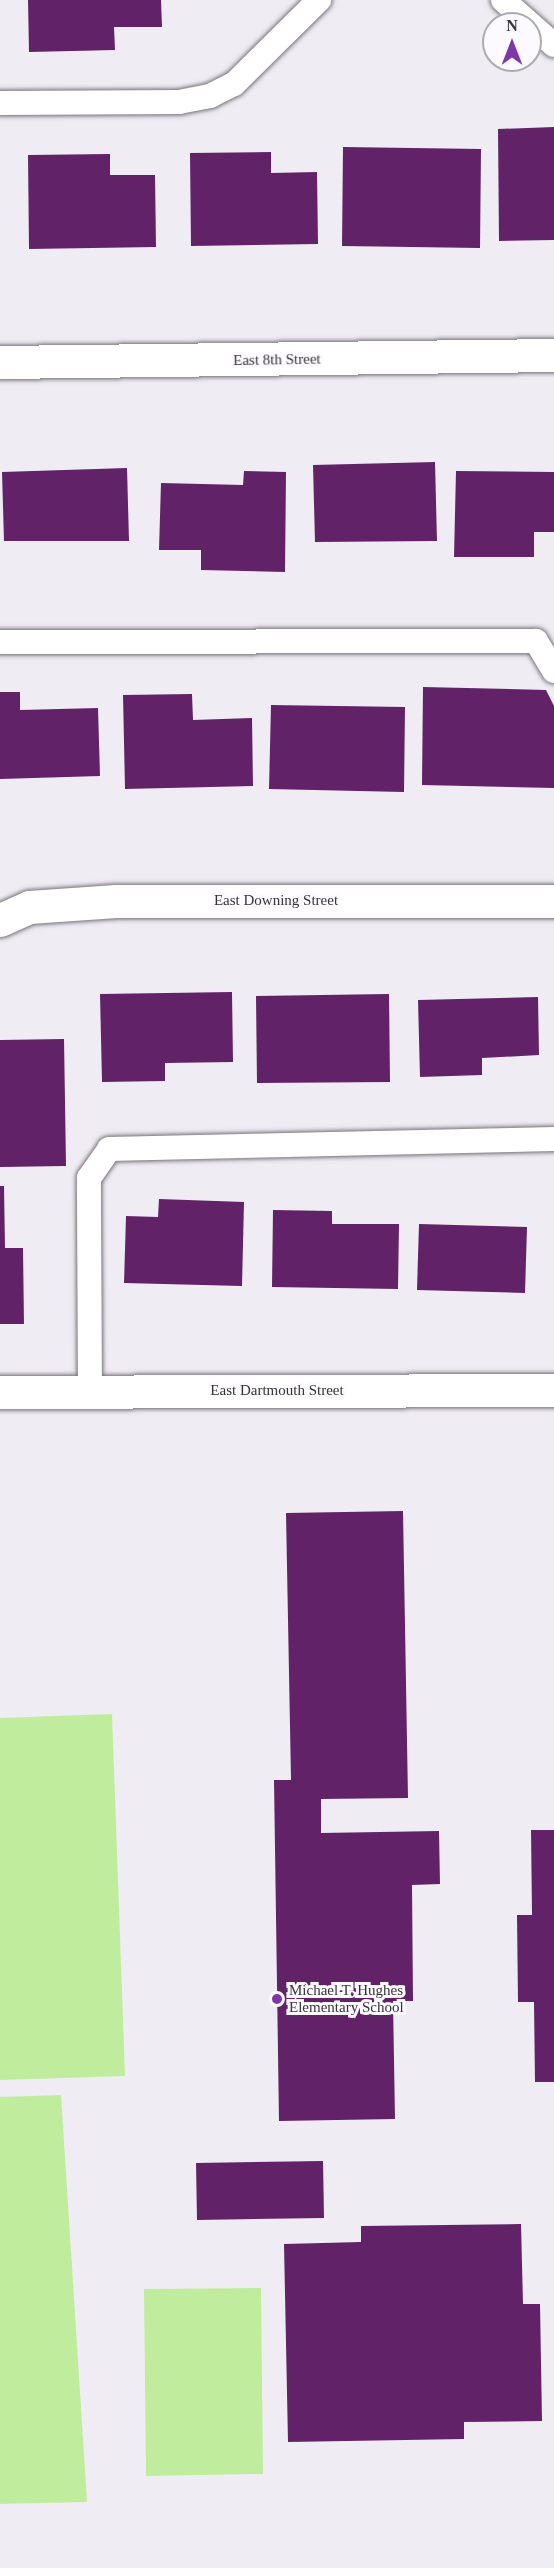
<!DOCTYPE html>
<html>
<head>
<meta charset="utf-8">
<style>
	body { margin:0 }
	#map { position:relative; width:554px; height:2568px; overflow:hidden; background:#efecf4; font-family:"Times New Roman",serif }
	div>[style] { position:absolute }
	.green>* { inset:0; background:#bfed9d }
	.building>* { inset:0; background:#612267 }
	.roads { filter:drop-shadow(0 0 2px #78747b) drop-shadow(0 0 2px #78747b) }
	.service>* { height:24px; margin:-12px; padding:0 12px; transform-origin:12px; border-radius:12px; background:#fff }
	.minor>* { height:33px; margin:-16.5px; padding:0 16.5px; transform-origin:16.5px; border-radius:16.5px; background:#fff }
	.tertiary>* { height:33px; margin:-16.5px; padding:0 16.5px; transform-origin:16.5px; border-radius:16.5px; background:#fff }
	.dots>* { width:16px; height:16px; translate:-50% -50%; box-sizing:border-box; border:3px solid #fcfafe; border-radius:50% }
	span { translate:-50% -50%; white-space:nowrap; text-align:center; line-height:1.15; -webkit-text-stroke:6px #fcfafe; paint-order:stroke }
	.street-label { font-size:15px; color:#353437 }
	.poi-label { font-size:15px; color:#353437 }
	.left { translate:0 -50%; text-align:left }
	.north { position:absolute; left:482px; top:12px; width:60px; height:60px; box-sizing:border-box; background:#fcfafe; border:2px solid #acabae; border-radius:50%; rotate:0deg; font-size:16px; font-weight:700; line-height:24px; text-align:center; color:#353437 }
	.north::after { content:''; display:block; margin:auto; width:21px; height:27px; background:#7f36a8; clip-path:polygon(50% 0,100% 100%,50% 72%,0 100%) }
</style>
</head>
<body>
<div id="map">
	<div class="green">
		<i style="clip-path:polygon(112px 1714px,125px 2076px,0 2080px,0 1718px)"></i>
		<i style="clip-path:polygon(61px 2095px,87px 2502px,0 2504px,0 2097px)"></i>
		<i style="clip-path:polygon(261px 2288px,263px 2474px,146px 2476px,144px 2289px)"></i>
	</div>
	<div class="building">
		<i style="clip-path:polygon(28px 0,161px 0,162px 27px,114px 27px,115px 50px,29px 52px)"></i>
		<i style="clip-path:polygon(554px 127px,554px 240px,499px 241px,498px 129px)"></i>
		<i style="clip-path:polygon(343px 147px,481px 149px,480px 248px,342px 246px)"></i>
		<i style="clip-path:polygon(271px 152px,271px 173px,317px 172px,318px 244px,191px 246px,190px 153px)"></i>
		<i style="clip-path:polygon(110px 154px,110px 175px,155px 175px,156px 247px,29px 249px,28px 155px)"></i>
		<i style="clip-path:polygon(435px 462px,437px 541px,315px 542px,313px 465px)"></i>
		<i style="clip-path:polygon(127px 468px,129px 541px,4px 541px,2px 472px)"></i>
		<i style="clip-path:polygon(244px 471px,286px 472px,285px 572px,201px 570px,201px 550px,159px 550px,161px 483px,243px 485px)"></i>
		<i style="clip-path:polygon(456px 471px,554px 472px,554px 532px,534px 532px,534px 557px,454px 557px)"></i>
		<i style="clip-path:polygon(423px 687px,546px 690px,554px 706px,554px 788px,422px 785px)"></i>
		<i style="clip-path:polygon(0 692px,20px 692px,20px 710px,98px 708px,100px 776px,0 779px)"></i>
		<i style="clip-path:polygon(192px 694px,193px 720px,252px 718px,253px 786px,125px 789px,123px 695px)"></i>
		<i style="clip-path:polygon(271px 705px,405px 707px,404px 792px,269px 789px)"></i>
		<i style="clip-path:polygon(232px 992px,233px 1062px,165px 1063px,165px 1081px,102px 1082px,100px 994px)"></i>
		<i style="clip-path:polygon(389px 994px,390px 1082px,257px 1083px,256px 996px)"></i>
		<i style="clip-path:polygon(538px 997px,539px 1055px,482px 1058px,482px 1075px,420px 1077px,418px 1000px)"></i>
		<i style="clip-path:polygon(64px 1039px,66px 1166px,0 1167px,0 1040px)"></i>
		<i style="clip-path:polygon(0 1186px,4px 1186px,5px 1248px,23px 1248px,24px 1324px,0 1324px)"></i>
		<i style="clip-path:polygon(159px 1199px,244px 1202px,242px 1286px,124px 1283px,126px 1216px,158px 1217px)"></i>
		<i style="clip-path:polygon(273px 1210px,332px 1211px,332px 1224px,399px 1224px,398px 1289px,272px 1287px)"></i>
		<i style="clip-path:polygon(419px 1224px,527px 1227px,525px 1293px,417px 1290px)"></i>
		<i style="clip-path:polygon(403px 1511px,408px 1798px,321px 1799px,321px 1833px,439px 1831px,440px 1884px,412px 1885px,413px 2001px,393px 2001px,395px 2119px,279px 2121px,274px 1780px,291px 1780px,286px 1513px)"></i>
		<i style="clip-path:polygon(531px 1830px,554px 1830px,554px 2082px,535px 2082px,534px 2002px,518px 2002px,517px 1915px,532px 1915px)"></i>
		<i style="clip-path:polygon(323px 2161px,324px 2218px,197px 2220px,196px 2163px)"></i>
		<i style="clip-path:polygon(521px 2224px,523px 2304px,540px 2304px,542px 2421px,464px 2422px,464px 2439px,288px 2442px,284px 2244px,361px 2242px,361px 2226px)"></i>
	</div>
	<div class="roads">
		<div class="service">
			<i style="left:503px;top:0;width:68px;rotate:41.4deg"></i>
			<i style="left:0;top:103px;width:179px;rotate:-0.3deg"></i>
			<i style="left:179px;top:102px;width:32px;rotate:-11deg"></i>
			<i style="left:210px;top:96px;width:27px;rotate:-27deg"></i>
			<i style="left:234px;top:84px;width:120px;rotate:-44.7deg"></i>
			<i style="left:0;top:642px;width:536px;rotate:-0.11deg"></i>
			<i style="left:536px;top:641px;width:35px;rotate:59deg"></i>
			<i style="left:90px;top:1392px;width:214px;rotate:-90.3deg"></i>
			<i style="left:89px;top:1178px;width:35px;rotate:-55deg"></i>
			<i style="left:109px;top:1149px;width:445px;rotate:-1.3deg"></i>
		</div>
		<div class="minor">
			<i style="left:0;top:920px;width:32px;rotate:-24deg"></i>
			<i style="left:29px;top:907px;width:87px;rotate:-3.9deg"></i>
			<i style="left:116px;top:901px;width:438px"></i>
			<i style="left:0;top:1392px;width:554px;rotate:-0.21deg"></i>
		</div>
		<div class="tertiary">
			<i style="left:0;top:362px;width:554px;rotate:-0.72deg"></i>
		</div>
	</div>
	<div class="dots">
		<i style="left:277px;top:1999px;background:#7f36a8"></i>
	</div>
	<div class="street-label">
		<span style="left:277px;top:360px;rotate:-1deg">East 8th Street</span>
		<span style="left:276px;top:901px">East Downing Street</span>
		<span style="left:277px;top:1391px">East Dartmouth Street</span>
	</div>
	<div class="poi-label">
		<span class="left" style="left:289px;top:1999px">Michael T. Hughes<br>Elementary School</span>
	</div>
	<div class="north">N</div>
</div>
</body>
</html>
